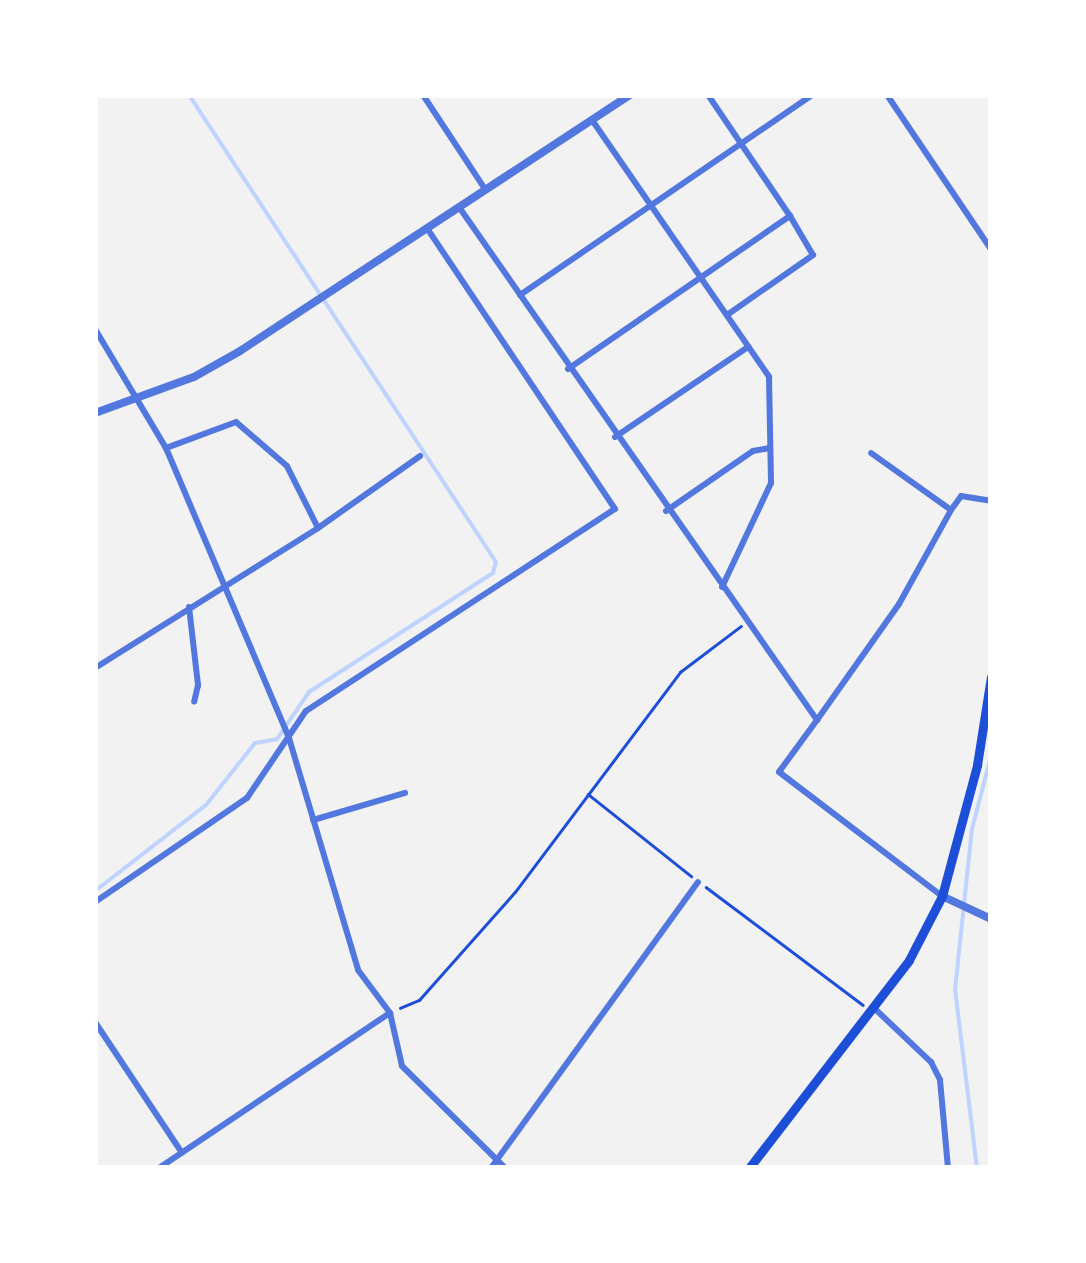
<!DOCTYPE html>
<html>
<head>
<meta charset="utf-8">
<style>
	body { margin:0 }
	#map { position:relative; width:1086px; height:1263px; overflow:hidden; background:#f2f2f2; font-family:"Titillium Web",sans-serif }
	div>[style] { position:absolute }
	.stream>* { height:4px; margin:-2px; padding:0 2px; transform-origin:2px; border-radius:2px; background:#bfd3fe }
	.path>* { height:2.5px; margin:-1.25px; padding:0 1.25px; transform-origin:1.25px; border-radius:1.25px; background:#1d4ed8 }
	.minor>* { height:6px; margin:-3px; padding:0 3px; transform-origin:3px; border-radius:3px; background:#5277de }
	.tertiary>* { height:8px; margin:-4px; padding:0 4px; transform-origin:4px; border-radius:4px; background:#5277de }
	.secondary>* { height:9px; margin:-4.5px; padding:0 4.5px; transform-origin:4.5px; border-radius:4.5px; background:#1d4ed8 }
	span { translate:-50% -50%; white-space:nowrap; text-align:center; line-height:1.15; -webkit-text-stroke:8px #fff; paint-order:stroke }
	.frame { position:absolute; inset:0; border:98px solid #fff; pointer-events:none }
</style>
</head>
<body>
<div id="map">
	<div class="stream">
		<i style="left:95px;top:891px;width:140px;rotate:-37.8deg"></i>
		<i style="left:206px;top:805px;width:79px;rotate:-51.7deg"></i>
		<i style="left:255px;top:743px;width:22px;rotate:-10deg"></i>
		<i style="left:277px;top:739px;width:57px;rotate:-55.8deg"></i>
		<i style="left:309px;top:692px;width:219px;rotate:-32.9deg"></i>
		<i style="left:493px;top:573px;width:11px;rotate:-75deg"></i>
		<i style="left:496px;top:562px;width:559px;rotate:-123.32deg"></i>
		<i style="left:977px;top:1168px;width:179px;rotate:-97deg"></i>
		<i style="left:955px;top:990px;width:162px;rotate:-84deg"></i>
		<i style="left:972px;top:829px;width:75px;rotate:-75.4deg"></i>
	</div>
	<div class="path">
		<i style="left:588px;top:794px;width:132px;rotate:38.5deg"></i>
		<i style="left:706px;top:887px;width:196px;rotate:36.9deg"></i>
		<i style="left:400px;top:1008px;width:21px;rotate:-23deg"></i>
		<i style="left:419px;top:1000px;width:144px;rotate:-48.4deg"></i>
		<i style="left:515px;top:892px;width:275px;rotate:-53.1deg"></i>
		<i style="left:680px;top:672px;width:76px;rotate:-37deg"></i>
	</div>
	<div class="minor">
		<i style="left:423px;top:95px;width:113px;rotate:56.6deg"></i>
		<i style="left:887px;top:95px;width:186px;rotate:56deg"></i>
		<i style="left:592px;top:120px;width:312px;rotate:55.4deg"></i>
		<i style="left:769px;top:377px;width:106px;rotate:88.9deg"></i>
		<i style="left:771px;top:483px;width:115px;rotate:115.2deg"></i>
		<i style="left:459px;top:207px;width:626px;rotate:55.09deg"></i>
		<i style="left:817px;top:720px;width:64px;rotate:126.2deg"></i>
		<i style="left:779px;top:772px;width:205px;rotate:37.3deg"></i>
		<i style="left:520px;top:295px;width:354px;rotate:-34.4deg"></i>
		<i style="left:727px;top:315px;width:105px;rotate:-34.9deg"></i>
		<i style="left:813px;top:255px;width:45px;rotate:-120.5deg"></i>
		<i style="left:95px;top:329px;width:139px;rotate:59.2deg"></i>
		<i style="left:166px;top:448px;width:315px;rotate:67deg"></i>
		<i style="left:289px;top:738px;width:242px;rotate:73.4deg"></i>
		<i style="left:358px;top:970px;width:54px;rotate:53.3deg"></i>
		<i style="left:390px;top:1013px;width:54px;rotate:77.2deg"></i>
		<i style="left:402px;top:1066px;width:145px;rotate:44.7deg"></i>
		<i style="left:568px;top:369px;width:270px;rotate:-34.6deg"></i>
		<i style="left:790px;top:216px;width:146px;rotate:-124.1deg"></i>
		<i style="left:615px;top:437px;width:161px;rotate:-34.1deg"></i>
		<i style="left:951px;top:510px;width:17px;rotate:-54deg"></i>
		<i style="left:961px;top:496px;width:30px;rotate:9deg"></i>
		<i style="left:666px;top:511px;width:106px;rotate:-34.6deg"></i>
		<i style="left:753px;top:451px;width:17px;rotate:-10deg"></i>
		<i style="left:318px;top:528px;width:125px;rotate:-35.2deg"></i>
		<i style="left:189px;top:607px;width:79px;rotate:83.4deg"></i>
		<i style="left:198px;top:685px;width:17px;rotate:103deg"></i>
		<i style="left:95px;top:668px;width:263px;rotate:-32.1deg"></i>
		<i style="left:318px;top:528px;width:69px;rotate:-116.6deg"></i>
		<i style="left:287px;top:466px;width:67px;rotate:-139.2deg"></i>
		<i style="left:236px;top:422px;width:75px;rotate:159.6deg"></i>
		<i style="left:817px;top:720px;width:142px;rotate:-54.7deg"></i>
		<i style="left:899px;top:604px;width:107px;rotate:-61deg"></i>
		<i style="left:951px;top:510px;width:98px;rotate:-144.5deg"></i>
		<i style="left:313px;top:820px;width:96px;rotate:-16.4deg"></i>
		<i style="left:95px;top:902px;width:184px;rotate:-34.4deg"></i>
		<i style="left:247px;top:798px;width:105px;rotate:-55.9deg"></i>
		<i style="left:306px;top:711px;width:369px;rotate:-33.2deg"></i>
		<i style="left:615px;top:509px;width:338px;rotate:-123.8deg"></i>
		<i style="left:874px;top:1008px;width:79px;rotate:43.5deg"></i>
		<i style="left:931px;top:1062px;width:20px;rotate:63deg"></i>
		<i style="left:940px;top:1080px;width:88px;rotate:84.8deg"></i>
		<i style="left:95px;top:1022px;width:157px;rotate:56.4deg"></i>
		<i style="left:159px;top:1168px;width:278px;rotate:-33.9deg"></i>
		<i style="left:491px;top:1168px;width:353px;rotate:-54.1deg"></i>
	</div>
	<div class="tertiary">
		<i style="left:95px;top:413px;width:105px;rotate:-20deg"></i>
		<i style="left:194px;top:377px;width:53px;rotate:-29.5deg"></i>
		<i style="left:240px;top:351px;width:467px;rotate:-33.3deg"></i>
		<i style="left:942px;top:896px;width:54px;rotate:25.1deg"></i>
	</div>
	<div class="secondary">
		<i style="left:749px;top:1168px;width:262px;rotate:-52.4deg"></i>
		<i style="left:909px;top:960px;width:72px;rotate:-62.7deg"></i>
		<i style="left:942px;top:896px;width:136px;rotate:-75deg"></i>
		<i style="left:977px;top:765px;width:89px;rotate:-81deg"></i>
	</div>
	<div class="frame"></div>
</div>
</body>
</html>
